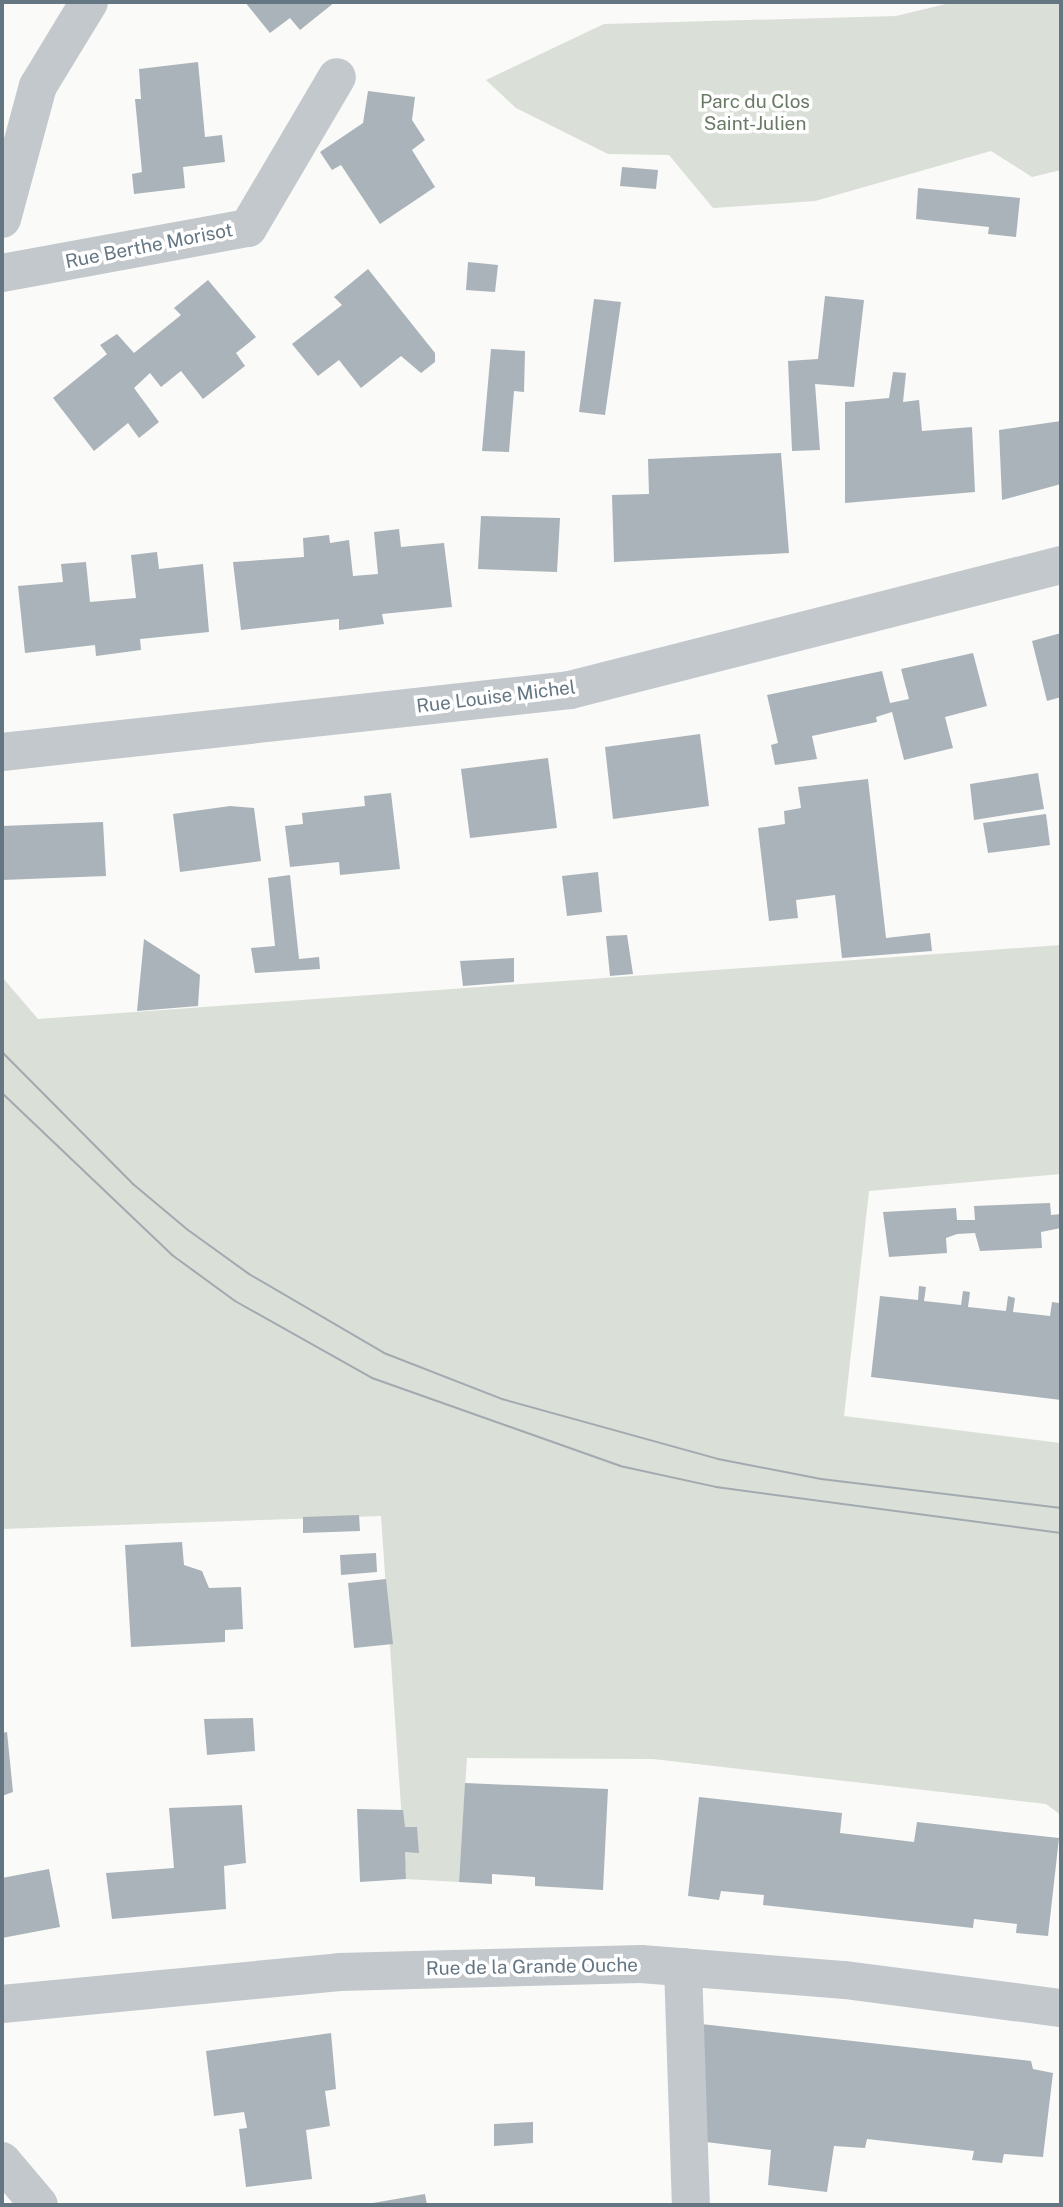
<!DOCTYPE html>
<html>
<head>
<meta charset="utf-8">
<style>
	body { margin:0 }
	#map { position:relative; width:1063px; height:2207px; overflow:hidden; background:#fafaf8; font-family:"Public Sans",sans-serif }
	div>[style] { position:absolute }
	.green>* { inset:0; background:#dadfd7 }
	.building>* { inset:0; background:#aab3b9 }
	.minor>* { height:38px; margin:-19px; padding:0 19px; transform-origin:19px; border-radius:19px; background:#c3c8cc }
	.tram>* { height:2px; margin:-1px; padding:0 1px; transform-origin:1px; border-radius:1px; background:#a2aab0 }
	span { translate:-50% -50%; white-space:nowrap; text-align:center; line-height:1.15; -webkit-text-stroke:7px #fff; paint-order:stroke }
	.park-label { font-size:19px; color:#687a64 }
	.street-label { font-size:19px; color:#657683 }
	.frame { position:absolute; inset:0; border:4px solid #657683; pointer-events:none }
</style>
</head>
<body>
<div id="map">
	<div class="green">
		<i style="clip-path:polygon(954px 2px,1061px 2px,1061px 170px,1032px 177px,991px 151px,815px 201px,713px 208px,669px 155px,608px 154px,516px 108px,486px 80px,604px 24px,896px 16px)"></i>
		<i style="clip-path:polygon(1061px 945px,1061px 1174px,869px 1191px,844px 1416px,1061px 1443px,1061px 1815px,1046px 1804px,653px 1759px,467px 1758px,459px 1882px,406px 1879px,381px 1516px,2px 1529px,2px 977px,38px 1019px)"></i>
	</div>
	<div class="building">
		<i style="clip-path:polygon(245px 2px,335px 2px,300px 30px,290px 18px,270px 33px)"></i>
		<i style="clip-path:polygon(198px 62px,205px 137px,222px 135px,225px 162px,183px 167px,185px 188px,134px 194px,132px 174px,142px 172px,135px 99px,141px 99px,139px 69px)"></i>
		<i style="clip-path:polygon(368px 91px,415px 97px,412px 120px,425px 140px,412px 150px,435px 187px,380px 224px,341px 165px,332px 170px,320px 152px,363px 123px)"></i>
		<i style="clip-path:polygon(622px 167px,658px 170px,656px 189px,620px 186px)"></i>
		<i style="clip-path:polygon(918px 188px,1020px 198px,1016px 237px,988px 234px,989px 227px,916px 219px)"></i>
		<i style="clip-path:polygon(468px 262px,498px 265px,495px 292px,466px 290px)"></i>
		<i style="clip-path:polygon(368px 269px,435px 353px,435px 362px,421px 373px,401px 356px,361px 388px,339px 360px,318px 376px,292px 344px,342px 305px,334px 297px)"></i>
		<i style="clip-path:polygon(208px 280px,256px 337px,236px 353px,245px 366px,203px 399px,181px 371px,161px 387px,150px 373px,134px 388px,159px 422px,139px 438px,128px 423px,94px 451px,53px 398px,107px 354px,100px 345px,117px 334px,134px 353px,181px 315px,174px 308px)"></i>
		<i style="clip-path:polygon(825px 296px,864px 300px,854px 387px,815px 384px,820px 450px,792px 451px,788px 361px,818px 359px)"></i>
		<i style="clip-path:polygon(594px 299px,621px 302px,605px 415px,579px 412px)"></i>
		<i style="clip-path:polygon(491px 349px,525px 351px,524px 392px,514px 391px,509px 452px,482px 451px)"></i>
		<i style="clip-path:polygon(893px 372px,906px 373px,903px 402px,919px 400px,922px 431px,972px 427px,975px 492px,845px 503px,845px 402px,889px 398px)"></i>
		<i style="clip-path:polygon(1061px 421px,1061px 484px,1002px 500px,999px 430px)"></i>
		<i style="clip-path:polygon(781px 453px,789px 553px,614px 562px,612px 495px,649px 494px,648px 459px)"></i>
		<i style="clip-path:polygon(481px 516px,560px 518px,557px 572px,478px 569px)"></i>
		<i style="clip-path:polygon(399px 529px,401px 547px,444px 543px,452px 607px,382px 614px,384px 624px,339px 630px,339px 619px,241px 630px,233px 562px,304px 557px,303px 538px,329px 535px,330px 543px,349px 540px,353px 576px,378px 574px,374px 532px)"></i>
		<i style="clip-path:polygon(157px 552px,159px 569px,203px 564px,209px 632px,140px 639px,141px 650px,96px 656px,95px 645px,25px 653px,18px 586px,63px 582px,61px 564px,86px 562px,90px 602px,136px 598px,131px 555px)"></i>
		<i style="clip-path:polygon(1061px 633px,1061px 697px,1047px 701px,1032px 641px)"></i>
		<i style="clip-path:polygon(973px 653px,987px 706px,945px 717px,953px 748px,904px 760px,892px 712px,876px 717px,877px 722px,812px 736px,817px 759px,775px 765px,771px 745px,778px 743px,767px 695px,882px 671px,890px 703px,909px 699px,901px 669px)"></i>
		<i style="clip-path:polygon(700px 734px,709px 806px,613px 819px,605px 747px)"></i>
		<i style="clip-path:polygon(548px 758px,557px 828px,470px 838px,461px 769px)"></i>
		<i style="clip-path:polygon(1038px 773px,1044px 809px,974px 820px,970px 784px)"></i>
		<i style="clip-path:polygon(868px 779px,886px 938px,930px 933px,932px 951px,842px 958px,835px 895px,796px 900px,798px 918px,769px 921px,758px 828px,785px 824px,784px 811px,801px 808px,798px 787px)"></i>
		<i style="clip-path:polygon(391px 793px,400px 869px,340px 875px,339px 862px,290px 867px,285px 826px,303px 824px,302px 813px,365px 806px,364px 796px)"></i>
		<i style="clip-path:polygon(230px 806px,254px 808px,261px 861px,180px 872px,173px 814px)"></i>
		<i style="clip-path:polygon(1046px 814px,1050px 845px,988px 853px,983px 823px)"></i>
		<i style="clip-path:polygon(103px 822px,106px 876px,2px 880px,2px 826px)"></i>
		<i style="clip-path:polygon(598px 872px,602px 912px,567px 916px,562px 876px)"></i>
		<i style="clip-path:polygon(290px 875px,299px 959px,319px 957px,320px 969px,255px 973px,251px 948px,275px 946px,268px 878px)"></i>
		<i style="clip-path:polygon(627px 935px,633px 974px,610px 976px,606px 936px)"></i>
		<i style="clip-path:polygon(144px 939px,200px 975px,198px 1006px,137px 1011px)"></i>
		<i style="clip-path:polygon(514px 958px,514px 982px,463px 986px,460px 961px)"></i>
		<i style="clip-path:polygon(1050px 1203px,1051px 1215px,1061px 1214px,1061px 1228px,1041px 1232px,1042px 1248px,980px 1251px,975px 1233px,957px 1234px,946px 1238px,947px 1253px,889px 1257px,883px 1212px,956px 1208px,957px 1220px,975px 1220px,974px 1206px)"></i>
		<i style="clip-path:polygon(919px 1286px,926px 1287px,924px 1301px,961px 1305px,963px 1291px,970px 1292px,968px 1307px,1006px 1311px,1008px 1296px,1015px 1298px,1013px 1312px,1050px 1316px,1052px 1302px,1059px 1303px,1061px 1400px,871px 1377px,880px 1296px,918px 1300px)"></i>
		<i style="clip-path:polygon(359px 1515px,360px 1531px,303px 1533px,303px 1517px)"></i>
		<i style="clip-path:polygon(182px 1542px,184px 1565px,202px 1571px,209px 1588px,241px 1587px,243px 1629px,225px 1630px,225px 1642px,131px 1647px,125px 1545px)"></i>
		<i style="clip-path:polygon(376px 1553px,377px 1572px,341px 1575px,340px 1555px)"></i>
		<i style="clip-path:polygon(386px 1579px,393px 1644px,354px 1648px,348px 1583px)"></i>
		<i style="clip-path:polygon(253px 1718px,255px 1751px,207px 1755px,204px 1719px)"></i>
		<i style="clip-path:polygon(7px 1732px,13px 1792px,2px 1796px,2px 1733px)"></i>
		<i style="clip-path:polygon(465px 1783px,608px 1789px,603px 1890px,535px 1886px,535px 1877px,492px 1874px,492px 1884px,459px 1882px)"></i>
		<i style="clip-path:polygon(699px 1797px,842px 1813px,840px 1833px,914px 1842px,917px 1822px,1059px 1838px,1048px 1936px,1016px 1933px,1017px 1924px,974px 1919px,973px 1928px,763px 1905px,764px 1895px,721px 1891px,719px 1900px,688px 1896px)"></i>
		<i style="clip-path:polygon(242px 1805px,246px 1863px,224px 1866px,226px 1909px,112px 1919px,106px 1873px,174px 1868px,169px 1808px)"></i>
		<i style="clip-path:polygon(357px 1809px,403px 1810px,405px 1827px,417px 1827px,419px 1853px,405px 1852px,406px 1879px,360px 1882px)"></i>
		<i style="clip-path:polygon(49px 1869px,60px 1927px,2px 1938px,2px 1878px)"></i>
		<i style="clip-path:polygon(701px 2024px,1031px 2061px,1033px 2069px,1053px 2073px,1043px 2157px,1004px 2154px,1002px 2163px,972px 2160px,974px 2151px,867px 2139px,865px 2148px,834px 2146px,827px 2192px,768px 2185px,771px 2150px,706px 2142px)"></i>
		<i style="clip-path:polygon(331px 2033px,336px 2089px,325px 2091px,330px 2126px,306px 2130px,312px 2179px,246px 2187px,239px 2129px,247px 2128px,244px 2112px,214px 2116px,206px 2051px)"></i>
		<i style="clip-path:polygon(533px 2122px,533px 2143px,494px 2146px,494px 2124px)"></i>
		<i style="clip-path:polygon(425px 2194px,427px 2205px,368px 2205px,367px 2204px)"></i>
	</div>
	<div class="minor">
		<i style="left:2px;top:219px;width:138px;rotate:-74.9deg"></i>
		<i style="left:38px;top:86px;width:98px;rotate:-58.7deg"></i>
		<i style="left:2px;top:273px;width:250px;rotate:-10.4deg"></i>
		<i style="left:248px;top:228px;width:175px;rotate:-59.5deg"></i>
		<i style="left:2px;top:752px;width:571px;rotate:-6.23deg"></i>
		<i style="left:570px;top:690px;width:507px;rotate:-14.28deg"></i>
		<i style="left:683px;top:1967px;width:238px;rotate:88.1deg"></i>
		<i style="left:2px;top:2004px;width:339px;rotate:-5.4deg"></i>
		<i style="left:339px;top:1972px;width:302px;rotate:-1.5deg"></i>
		<i style="left:641px;top:1964px;width:205px;rotate:4.5deg"></i>
		<i style="left:845px;top:1980px;width:218px;rotate:7.4deg"></i>
		<i style="left:2px;top:2161px;width:57px;rotate:49.9deg"></i>
	</div>
	<div class="tram">
		<i style="left:2px;top:1052px;width:186px;rotate:45.2deg"></i>
		<i style="left:133px;top:1184px;width:72px;rotate:39.9deg"></i>
		<i style="left:188px;top:1230px;width:75px;rotate:35.8deg"></i>
		<i style="left:249px;top:1274px;width:156px;rotate:30.3deg"></i>
		<i style="left:384px;top:1353px;width:127px;rotate:21.3deg"></i>
		<i style="left:502px;top:1399px;width:224px;rotate:15.5deg"></i>
		<i style="left:718px;top:1459px;width:105px;rotate:11deg"></i>
		<i style="left:821px;top:1479px;width:242px;rotate:6.9deg"></i>
		<i style="left:2px;top:1093px;width:235px;rotate:43.6deg"></i>
		<i style="left:172px;top:1255px;width:78px;rotate:36.1deg"></i>
		<i style="left:235px;top:1301px;width:157px;rotate:29.3deg"></i>
		<i style="left:372px;top:1378px;width:263px;rotate:19.5deg"></i>
		<i style="left:620px;top:1466px;width:98px;rotate:12.3deg"></i>
		<i style="left:716px;top:1487px;width:348px;rotate:7.6deg"></i>
	</div>
	<div class="park-label">
		<span style="left:755px;top:113px">Parc du Clos<br>Saint-Julien</span>
	</div>
	<div class="street-label">
		<span style="left:149px;top:246px;rotate:-11deg">Rue Berthe Morisot</span>
		<span style="left:496px;top:697px;rotate:-7deg">Rue Louise Michel</span>
		<span style="left:532px;top:1967px;rotate:-1deg">Rue de la Grande Ouche</span>
	</div>
	<div class="frame"></div>
</div>
</body>
</html>
